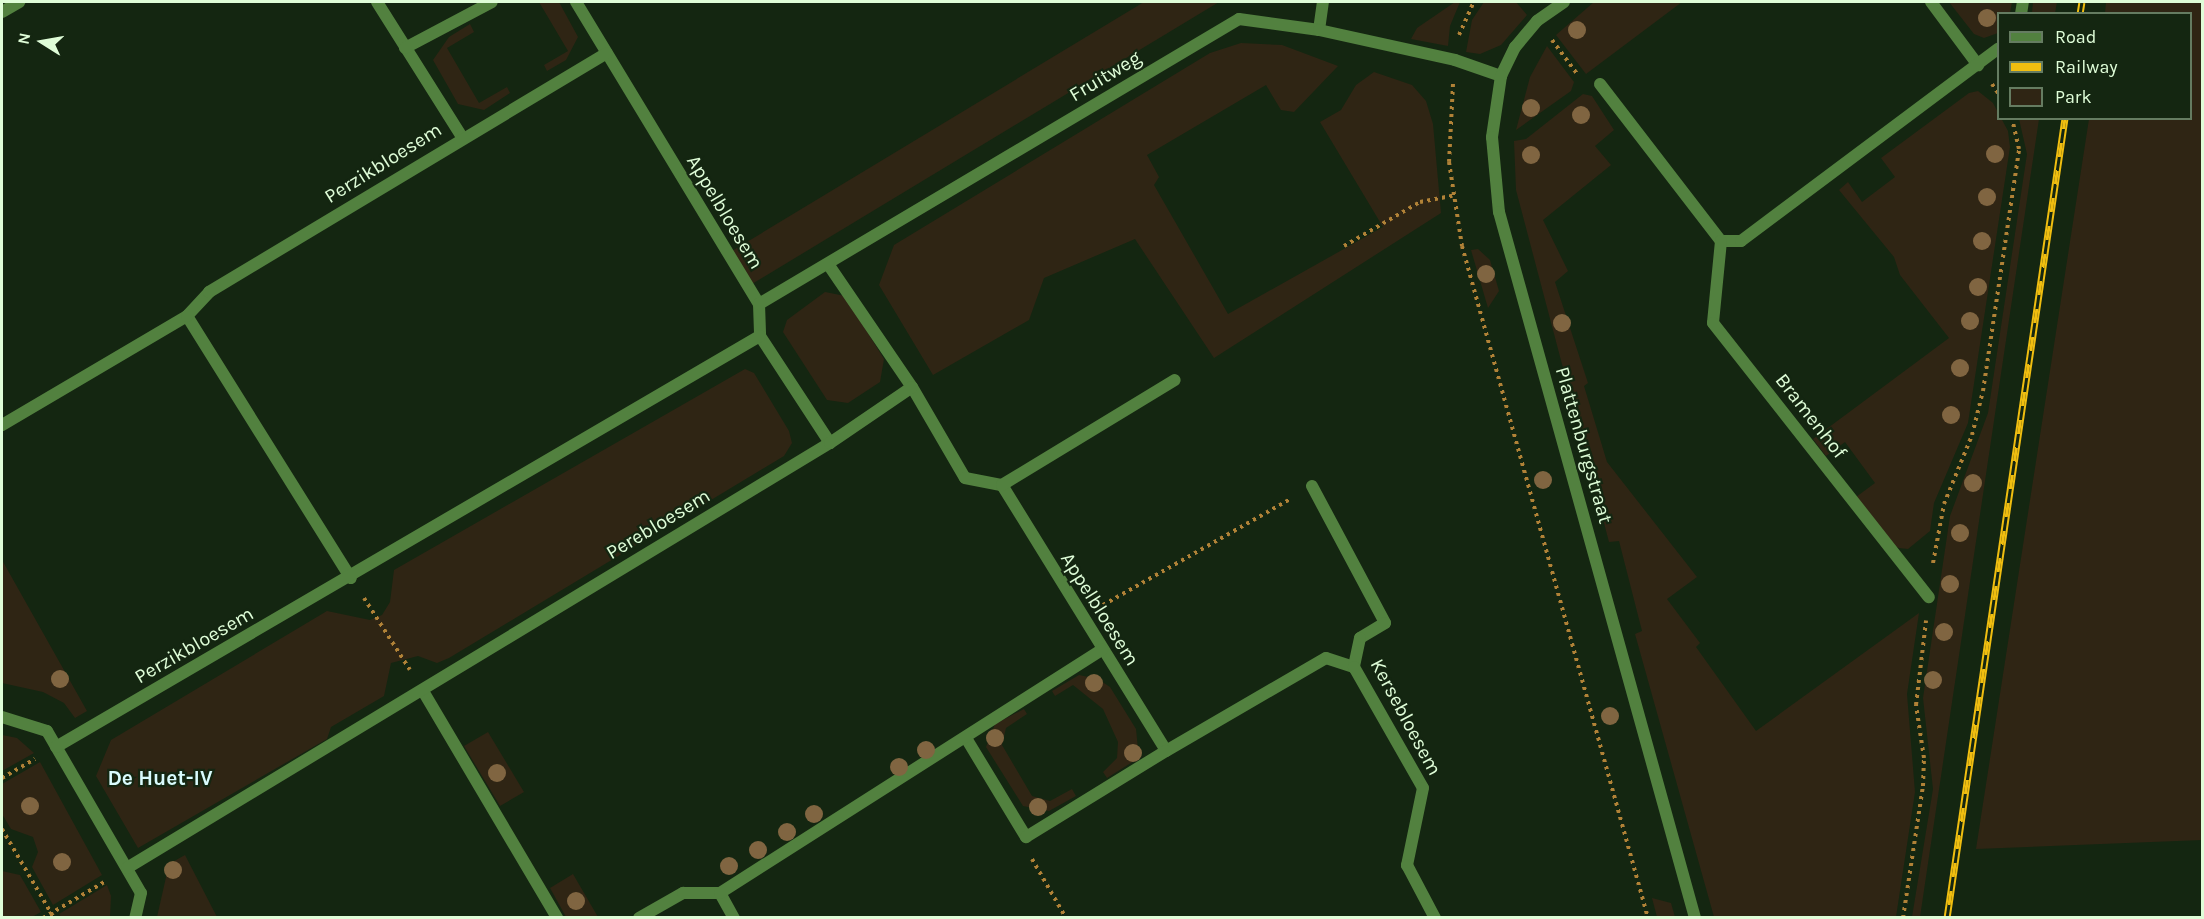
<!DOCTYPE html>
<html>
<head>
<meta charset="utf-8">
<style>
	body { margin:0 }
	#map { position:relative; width:2204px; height:919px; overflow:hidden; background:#142611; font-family:Karla,sans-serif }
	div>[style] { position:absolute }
	.green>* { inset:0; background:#2f2514 }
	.path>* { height:4px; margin-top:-2px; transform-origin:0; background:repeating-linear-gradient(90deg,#b18237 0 3px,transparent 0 7.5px) }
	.minor>* { height:12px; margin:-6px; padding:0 6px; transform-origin:6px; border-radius:6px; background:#52813f }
	.tertiary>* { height:12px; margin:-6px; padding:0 6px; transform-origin:6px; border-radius:6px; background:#52813f }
	.rail>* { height:7px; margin-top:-3.5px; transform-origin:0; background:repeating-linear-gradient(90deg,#142611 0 14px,#f0be10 0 28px); box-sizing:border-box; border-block:2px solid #f0be10 }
	.trees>* { width:18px; height:18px; margin:-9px; border-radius:50%; background:#806541 }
	span { translate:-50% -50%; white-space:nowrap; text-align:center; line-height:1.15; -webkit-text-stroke:4.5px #142611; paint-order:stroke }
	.street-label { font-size:20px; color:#dffdd8 }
	.neighbourhood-label { font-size:21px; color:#dafbfd; font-weight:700 }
	.frame { position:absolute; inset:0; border:3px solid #dffdd8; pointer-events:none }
	.legend { position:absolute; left:1997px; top:12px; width:195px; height:108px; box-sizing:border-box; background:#142611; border:2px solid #657c61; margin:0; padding:8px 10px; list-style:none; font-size:18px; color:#dffdd8 }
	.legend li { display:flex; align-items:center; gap:12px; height:30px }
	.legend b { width:30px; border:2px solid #657c61 }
	.north { position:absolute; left:12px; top:12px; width:60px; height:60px; -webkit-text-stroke:4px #142611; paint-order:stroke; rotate:281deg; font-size:16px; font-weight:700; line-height:24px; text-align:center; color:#dffdd8 }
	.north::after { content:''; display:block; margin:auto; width:21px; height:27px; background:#dffdd8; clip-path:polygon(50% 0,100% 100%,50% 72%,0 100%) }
</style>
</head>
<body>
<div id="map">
	<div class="green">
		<i style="clip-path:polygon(539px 2px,559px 2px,578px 37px,566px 60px,547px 71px,544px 65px,568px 51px)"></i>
		<i style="clip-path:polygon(1144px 2px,1219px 2px,747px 287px,727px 254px)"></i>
		<i style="clip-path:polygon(1455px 2px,1460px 2px,1450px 26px,1448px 46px,1411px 39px,1417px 28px)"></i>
		<i style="clip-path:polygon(1484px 2px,1516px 2px,1527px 15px,1501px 45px,1480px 54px,1466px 52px,1472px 20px)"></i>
		<i style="clip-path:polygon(1594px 2px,1682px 2px,1586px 74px,1556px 35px)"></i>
		<i style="clip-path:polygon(1949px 2px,2012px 2px,2010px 13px,1998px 14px,1998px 33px,1984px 38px,1974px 34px)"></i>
		<i style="clip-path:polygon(2033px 2px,2057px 2px,2055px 13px,2032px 13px)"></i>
		<i style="clip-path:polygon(2106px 2px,2202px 2px,2202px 840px,1976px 849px,2089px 119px,2190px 118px,2190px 14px,2105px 13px)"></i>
		<i style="clip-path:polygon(470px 24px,474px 32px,447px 48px,479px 103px,507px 87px,510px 93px,484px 110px,458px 104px,433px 60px,449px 37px)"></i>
		<i style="clip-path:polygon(1241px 43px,1282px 45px,1338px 66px,1294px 112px,1281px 110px,1266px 85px,1147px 155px,1159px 177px,1154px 185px,1228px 314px,1383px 227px,1320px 122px,1341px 110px,1356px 85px,1374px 72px,1412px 85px,1426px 101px,1433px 124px,1441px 213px,1214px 358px,1135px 239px,1044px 278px,1029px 320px,933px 375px,879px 285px,894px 245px,1210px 53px)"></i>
		<i style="clip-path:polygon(1547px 46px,1574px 82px,1571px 91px,1516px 130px,1530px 77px)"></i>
		<i style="clip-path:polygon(1978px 91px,1993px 103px,2008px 131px,2010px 147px,1968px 423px,1934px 503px,1930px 531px,1908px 549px,1899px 548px,1891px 544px,1856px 497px,1875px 483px,1845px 442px,1826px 456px,1813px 439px,1949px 338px,1900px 275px,1894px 257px,1839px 190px,1848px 182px,1862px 202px,1895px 177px,1881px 158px,1969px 93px)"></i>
		<i style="clip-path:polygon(1583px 94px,1592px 96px,1614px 130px,1595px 146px,1611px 165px,1543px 220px,1568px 271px,1555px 282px,1588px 383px,1584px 386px,1607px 462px,1697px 577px,1667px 599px,1700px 643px,1696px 647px,1756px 731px,1919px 613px,1907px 694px,1915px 792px,1896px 917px,1714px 917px,1635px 634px,1642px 631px,1619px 541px,1609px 542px,1516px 190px,1514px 141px,1526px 139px)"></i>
		<i style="clip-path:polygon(2019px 119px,2039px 119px,1920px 917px,1912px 917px,1933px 789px,1923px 698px,1950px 516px,1988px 413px,2027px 154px)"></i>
		<i style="clip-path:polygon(1478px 249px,1490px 260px,1499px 291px,1488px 308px,1471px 250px)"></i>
		<i style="clip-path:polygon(825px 292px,845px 296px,884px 359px,880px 382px,848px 403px,827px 400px,783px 332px,787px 320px)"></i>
		<i style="clip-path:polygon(745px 369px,754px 373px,789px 431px,792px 443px,784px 456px,449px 658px,437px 663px,418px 656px,391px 663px,384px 696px,331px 727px,327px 739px,138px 848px,96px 776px,111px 740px,327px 611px,370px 620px,382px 615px,390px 602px,394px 570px)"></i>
		<i style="clip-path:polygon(2px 560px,87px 711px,75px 718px,64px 703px,43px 692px,2px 683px)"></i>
		<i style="clip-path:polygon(1079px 675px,1098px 679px,1110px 687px,1136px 729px,1138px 749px,1134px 761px,1107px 778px,1103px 772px,1117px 758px,1118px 742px,1103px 709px,1073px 685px,1055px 696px,1052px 691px)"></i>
		<i style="clip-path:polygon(1024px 709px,1027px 714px,1006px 728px,1002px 745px,1032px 796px,1050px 801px,1072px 789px,1076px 796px,1049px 811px,1023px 806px,986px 747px,995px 724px)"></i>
		<i style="clip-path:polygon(488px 732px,524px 792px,500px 806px,464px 746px)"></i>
		<i style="clip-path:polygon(2px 735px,17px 738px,34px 753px,2px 771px)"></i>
		<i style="clip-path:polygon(40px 762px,102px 875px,53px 905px,32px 867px,38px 852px,33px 837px,11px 829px,2px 814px,2px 784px)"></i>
		<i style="clip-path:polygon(185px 855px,217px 917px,157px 917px,169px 864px)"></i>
		<i style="clip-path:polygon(2px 871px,20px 875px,41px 912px,32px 917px,2px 917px)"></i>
		<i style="clip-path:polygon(573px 874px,598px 917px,566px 917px,550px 888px)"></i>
		<i style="clip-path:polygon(107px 885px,111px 896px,110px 917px,61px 917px,59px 914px)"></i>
		<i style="clip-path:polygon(1652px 898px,1671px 903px,1675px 917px,1657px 917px)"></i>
	</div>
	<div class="path">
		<i style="left:1459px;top:35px;width:36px;rotate:-66deg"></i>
		<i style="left:1552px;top:40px;width:44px;rotate:53.4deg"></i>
		<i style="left:1453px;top:84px;width:78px;rotate:92.9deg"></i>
		<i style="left:1449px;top:162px;width:85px;rotate:81.2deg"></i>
		<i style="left:1462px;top:246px;width:697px;rotate:74.53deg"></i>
		<i style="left:1992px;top:84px;width:11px;rotate:56deg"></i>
		<i style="left:1344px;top:246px;width:88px;rotate:-30.1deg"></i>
		<i style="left:1420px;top:202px;width:33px;rotate:-11deg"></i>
		<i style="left:1933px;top:563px;width:60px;rotate:-79.4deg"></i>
		<i style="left:1944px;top:504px;width:74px;rotate:-67.9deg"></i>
		<i style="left:1972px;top:435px;width:45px;rotate:-76deg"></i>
		<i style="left:1983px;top:391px;width:245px;rotate:-81.5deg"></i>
		<i style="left:2019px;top:149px;width:32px;rotate:-103deg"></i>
		<i style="left:364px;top:598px;width:85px;rotate:57.4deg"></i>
		<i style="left:1103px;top:605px;width:215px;rotate:-29.5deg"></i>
		<i style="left:2px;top:778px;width:38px;rotate:-30deg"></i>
		<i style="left:2px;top:829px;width:103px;rotate:59.7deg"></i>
		<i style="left:1032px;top:859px;width:68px;rotate:60deg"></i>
		<i style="left:43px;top:918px;width:73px;rotate:-30.4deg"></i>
		<i style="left:1903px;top:918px;width:134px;rotate:-81.4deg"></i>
		<i style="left:1923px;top:786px;width:28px;rotate:-88deg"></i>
		<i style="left:1924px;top:758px;width:54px;rotate:-98.6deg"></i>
		<i style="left:1916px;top:705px;width:85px;rotate:-83.2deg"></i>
	</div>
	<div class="minor">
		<i style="left:377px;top:2px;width:160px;rotate:57.8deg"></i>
		<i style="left:576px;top:2px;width:353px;rotate:58.8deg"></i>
		<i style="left:759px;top:304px;width:32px;rotate:88deg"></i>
		<i style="left:760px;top:336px;width:128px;rotate:56.8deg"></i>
		<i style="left:1931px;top:2px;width:79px;rotate:53.3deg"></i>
		<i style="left:2px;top:12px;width:20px;rotate:-30deg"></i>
		<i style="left:2021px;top:14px;width:12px;rotate:-81deg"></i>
		<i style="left:1319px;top:30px;width:28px;rotate:-82deg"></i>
		<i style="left:405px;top:48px;width:98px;rotate:-27.9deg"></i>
		<i style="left:1600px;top:84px;width:198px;rotate:52.4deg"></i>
		<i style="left:1721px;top:241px;width:20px"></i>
		<i style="left:1741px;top:241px;width:321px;rotate:-36.8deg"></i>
		<i style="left:1721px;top:241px;width:82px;rotate:95.6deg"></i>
		<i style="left:1713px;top:323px;width:349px;rotate:51.8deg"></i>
		<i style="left:828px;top:264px;width:149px;rotate:55.7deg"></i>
		<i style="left:912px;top:387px;width:105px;rotate:59.8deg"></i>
		<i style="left:965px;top:478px;width:38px;rotate:11deg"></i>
		<i style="left:1002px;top:485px;width:312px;rotate:58.3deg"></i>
		<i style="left:1166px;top:751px;width:185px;rotate:-30.2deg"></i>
		<i style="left:1326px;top:658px;width:29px;rotate:18deg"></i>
		<i style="left:759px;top:304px;width:558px;rotate:-30.7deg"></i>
		<i style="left:1239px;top:19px;width:81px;rotate:7.8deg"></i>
		<i style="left:1319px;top:30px;width:139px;rotate:12.4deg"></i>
		<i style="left:1455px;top:60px;width:49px;rotate:19.2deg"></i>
		<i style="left:187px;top:316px;width:309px;rotate:58deg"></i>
		<i style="left:2px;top:425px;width:215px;rotate:-30.5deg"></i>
		<i style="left:187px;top:316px;width:33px;rotate:-47deg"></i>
		<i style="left:209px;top:292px;width:464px;rotate:-31deg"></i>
		<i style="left:1002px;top:485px;width:202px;rotate:-31.3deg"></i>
		<i style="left:1312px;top:486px;width:155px;rotate:61.9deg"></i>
		<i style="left:1385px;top:623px;width:29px;rotate:149deg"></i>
		<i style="left:1360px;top:638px;width:30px;rotate:102deg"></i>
		<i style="left:1354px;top:667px;width:139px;rotate:60.3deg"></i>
		<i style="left:1423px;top:788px;width:79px;rotate:101.7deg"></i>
		<i style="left:1407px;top:865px;width:60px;rotate:62.2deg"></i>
		<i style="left:423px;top:691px;width:264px;rotate:59.4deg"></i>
		<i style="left:2px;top:717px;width:47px;rotate:17.3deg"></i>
		<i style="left:47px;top:731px;width:187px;rotate:59.9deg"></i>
		<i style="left:141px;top:893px;width:26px;rotate:103deg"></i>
		<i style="left:966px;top:738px;width:116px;rotate:58.8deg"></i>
		<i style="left:1026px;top:837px;width:164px;rotate:-31.6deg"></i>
		<i style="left:56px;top:747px;width:815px;rotate:-30.28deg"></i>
		<i style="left:127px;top:868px;width:821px;rotate:-31.16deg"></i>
		<i style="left:830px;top:443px;width:99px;rotate:-34.3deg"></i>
		<i style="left:720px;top:893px;width:29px;rotate:61deg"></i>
		<i style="left:639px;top:918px;width:51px;rotate:-29.6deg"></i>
		<i style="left:683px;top:893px;width:37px"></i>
		<i style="left:720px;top:893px;width:453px;rotate:-32.5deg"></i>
	</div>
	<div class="tertiary">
		<i style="left:1564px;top:2px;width:33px;rotate:145deg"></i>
		<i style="left:1537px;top:21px;width:34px;rotate:130deg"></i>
		<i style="left:1515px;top:47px;width:32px;rotate:116deg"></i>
		<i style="left:1501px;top:76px;width:62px;rotate:98.4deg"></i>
		<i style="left:1492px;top:137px;width:75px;rotate:84.7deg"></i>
		<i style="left:1499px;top:212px;width:733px;rotate:74.48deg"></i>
	</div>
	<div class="rail">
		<i style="left:2080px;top:14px;width:12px;rotate:-81deg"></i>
		<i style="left:1947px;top:918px;width:809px;rotate:-81.61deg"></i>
	</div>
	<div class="trees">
		<i style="left:1987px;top:18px"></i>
		<i style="left:1577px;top:30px"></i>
		<i style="left:1531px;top:108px"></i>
		<i style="left:1581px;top:115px"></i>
		<i style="left:1995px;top:154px"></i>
		<i style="left:1531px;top:155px"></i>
		<i style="left:1987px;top:197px"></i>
		<i style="left:1982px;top:241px"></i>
		<i style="left:1486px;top:274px"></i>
		<i style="left:1978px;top:287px"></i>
		<i style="left:1970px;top:321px"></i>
		<i style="left:1562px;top:323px"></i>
		<i style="left:1960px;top:368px"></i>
		<i style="left:1951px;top:415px"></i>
		<i style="left:1543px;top:480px"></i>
		<i style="left:1973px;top:483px"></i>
		<i style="left:1960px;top:533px"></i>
		<i style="left:1950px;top:584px"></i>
		<i style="left:1944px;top:632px"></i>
		<i style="left:60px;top:679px"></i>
		<i style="left:1933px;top:680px"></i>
		<i style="left:1094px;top:683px"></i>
		<i style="left:1610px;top:716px"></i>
		<i style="left:995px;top:738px"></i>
		<i style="left:926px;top:750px"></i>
		<i style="left:1133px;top:753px"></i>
		<i style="left:899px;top:767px"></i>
		<i style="left:497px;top:773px"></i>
		<i style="left:30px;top:806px"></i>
		<i style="left:1038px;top:807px"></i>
		<i style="left:814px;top:814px"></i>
		<i style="left:787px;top:832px"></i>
		<i style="left:758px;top:850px"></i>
		<i style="left:62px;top:862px"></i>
		<i style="left:729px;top:866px"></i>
		<i style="left:173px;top:870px"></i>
		<i style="left:576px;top:901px"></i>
	</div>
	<div class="street-label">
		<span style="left:1105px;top:76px;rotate:-31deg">Fruitweg</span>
		<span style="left:383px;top:163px;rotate:-32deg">Perzikbloesem</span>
		<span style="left:725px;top:212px;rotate:59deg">Appelbloesem</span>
		<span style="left:1811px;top:416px;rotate:52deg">Bramenhof</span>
		<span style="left:1584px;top:445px;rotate:74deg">Plattenburgstraat</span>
		<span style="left:658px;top:524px;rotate:-31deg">Perebloesem</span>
		<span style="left:1100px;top:609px;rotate:58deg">Appelbloesem</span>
		<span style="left:194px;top:645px;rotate:-30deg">Perzikbloesem</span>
		<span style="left:1406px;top:717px;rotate:62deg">Kersebloesem</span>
	</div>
	<div class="neighbourhood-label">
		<span style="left:160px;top:778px">De Huet-IV</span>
	</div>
	<div class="frame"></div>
	<ul class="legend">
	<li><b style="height:8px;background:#52813f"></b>Road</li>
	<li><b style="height:8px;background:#f0be10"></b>Railway</li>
	<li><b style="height:16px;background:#2f2514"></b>Park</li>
	</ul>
	<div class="north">N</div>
</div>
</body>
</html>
